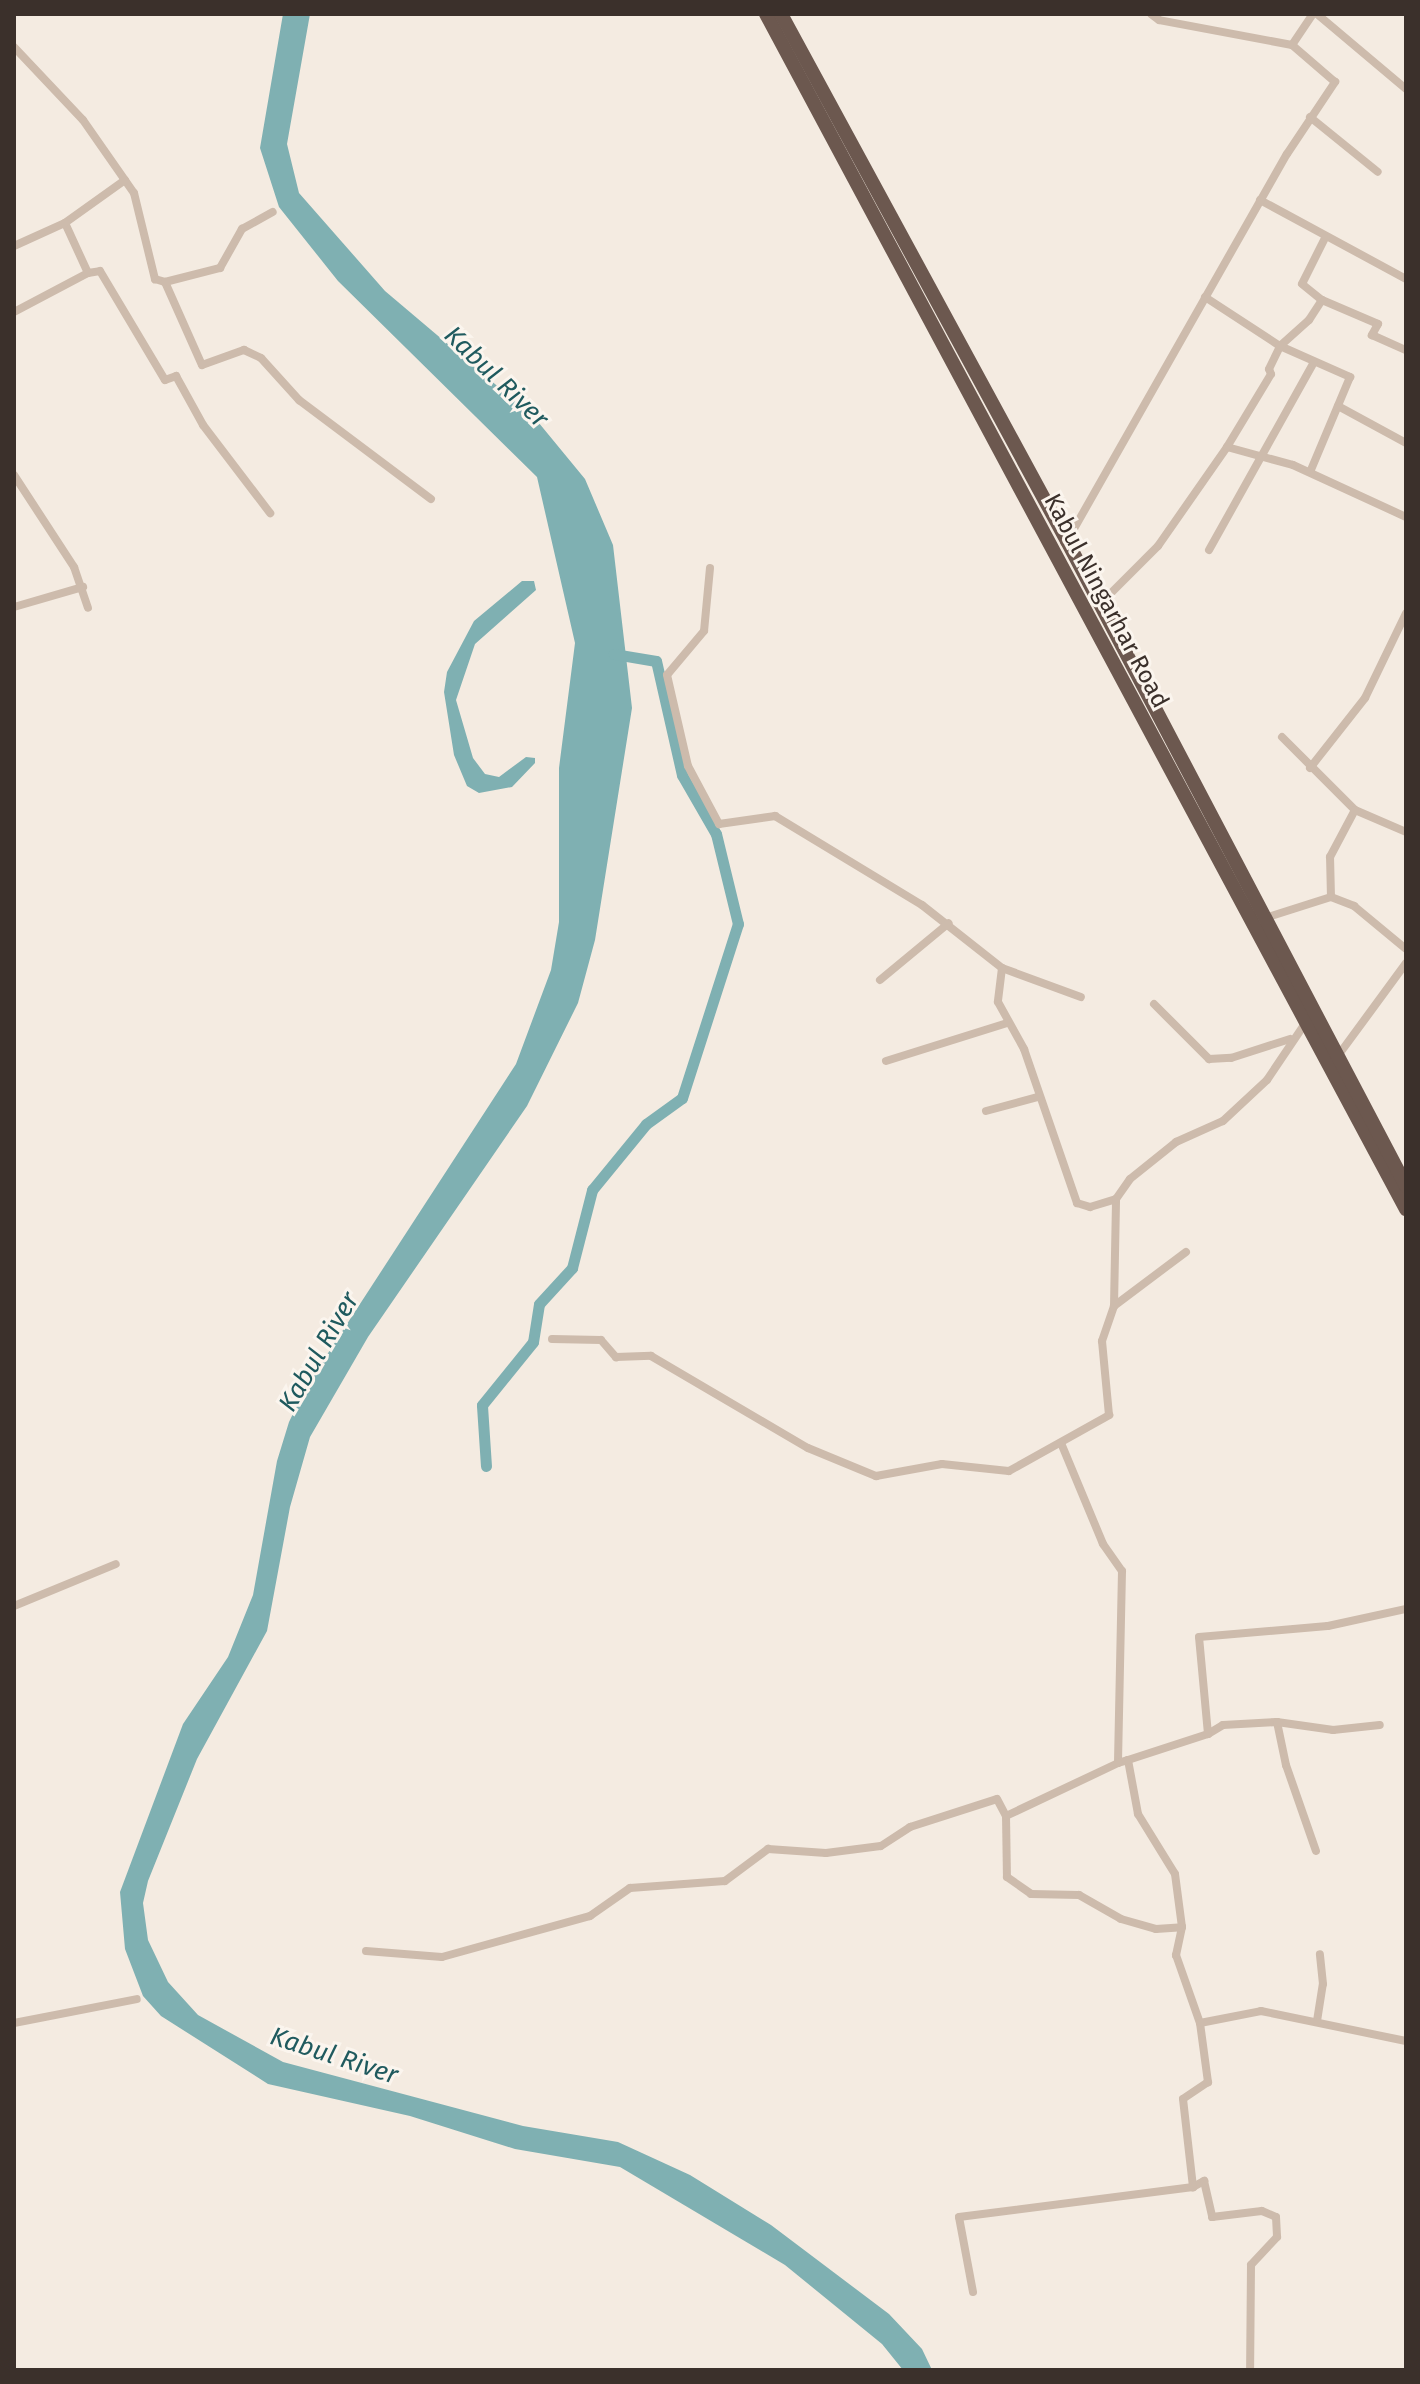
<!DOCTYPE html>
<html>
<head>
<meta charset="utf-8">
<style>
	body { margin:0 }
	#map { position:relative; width:1420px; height:2384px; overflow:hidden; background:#f4ebe1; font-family:"Fira Sans",sans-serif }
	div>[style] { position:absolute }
	.water>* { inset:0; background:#7fb0b2 }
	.canal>* { height:11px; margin:-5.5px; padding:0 5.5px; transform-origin:5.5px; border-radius:5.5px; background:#7fb0b2 }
	.minor>* { height:8px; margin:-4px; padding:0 4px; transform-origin:4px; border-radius:4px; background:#cdbbac }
	.trunk>* { height:14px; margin:-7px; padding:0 7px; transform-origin:7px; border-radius:7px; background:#6c584f }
	span { translate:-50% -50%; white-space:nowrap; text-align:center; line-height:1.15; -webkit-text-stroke:6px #fbf5ee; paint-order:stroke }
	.street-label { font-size:24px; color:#3b302b }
	.water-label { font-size:26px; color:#1f5a5e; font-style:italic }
	.frame { position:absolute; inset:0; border:16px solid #3b302b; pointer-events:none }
</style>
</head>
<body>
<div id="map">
	<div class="water">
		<i style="clip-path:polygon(283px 14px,310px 14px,287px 144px,299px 193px,385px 291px,534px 417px,585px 479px,613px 545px,632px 708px,595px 940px,578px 1003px,527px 1106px,368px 1337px,310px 1437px,290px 1507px,267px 1631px,197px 1759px,148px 1881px,143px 1903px,148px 1940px,168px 1982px,198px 2015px,283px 2062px,523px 2126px,618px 2142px,690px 2175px,771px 2225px,889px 2314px,922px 2349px,932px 2370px,903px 2370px,882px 2344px,785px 2265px,620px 2167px,515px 2149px,410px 2116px,268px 2084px,161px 2016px,143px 1996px,125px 1949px,120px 1892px,183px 1724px,228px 1657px,253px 1595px,277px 1461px,289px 1422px,306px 1387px,516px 1064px,551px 970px,559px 922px,559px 768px,575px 643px,537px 477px,338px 281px,279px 207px,260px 148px)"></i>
		<i style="clip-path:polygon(522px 581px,534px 581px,536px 590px,475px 644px,456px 700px,473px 758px,485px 774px,499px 777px,526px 757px,535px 758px,535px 763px,512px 787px,479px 793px,467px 786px,454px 755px,444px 692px,447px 672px,474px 621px)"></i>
	</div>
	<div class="canal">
		<i style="left:486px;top:1466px;width:61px;rotate:-93.8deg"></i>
		<i style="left:482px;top:1405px;width:81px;rotate:-51deg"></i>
		<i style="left:533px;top:1342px;width:38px;rotate:-81deg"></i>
		<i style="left:539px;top:1304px;width:49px;rotate:-47.5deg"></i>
		<i style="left:572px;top:1268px;width:81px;rotate:-75.6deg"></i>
		<i style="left:592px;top:1190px;width:85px;rotate:-50.7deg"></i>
		<i style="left:646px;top:1124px;width:44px;rotate:-35.8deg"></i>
		<i style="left:682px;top:1098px;width:183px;rotate:-72.2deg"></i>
		<i style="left:738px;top:924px;width:93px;rotate:-103.7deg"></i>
		<i style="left:716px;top:834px;width:68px;rotate:-120deg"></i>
		<i style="left:682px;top:775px;width:117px;rotate:-102.8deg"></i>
		<i style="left:656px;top:661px;width:43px;rotate:-170.5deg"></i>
	</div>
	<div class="minor">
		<i style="left:1317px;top:14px;width:116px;rotate:40.1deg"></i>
		<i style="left:1292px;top:45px;width:37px;rotate:-56deg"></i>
		<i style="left:14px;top:47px;width:100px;rotate:46.6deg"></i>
		<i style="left:83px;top:120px;width:89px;rotate:55.1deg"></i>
		<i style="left:134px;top:193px;width:89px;rotate:76.3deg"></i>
		<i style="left:155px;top:279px;width:10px;rotate:17deg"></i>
		<i style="left:165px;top:282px;width:91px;rotate:66deg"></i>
		<i style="left:202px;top:365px;width:45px;rotate:-19.7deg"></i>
		<i style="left:244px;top:350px;width:19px;rotate:25deg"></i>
		<i style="left:261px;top:358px;width:57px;rotate:47.9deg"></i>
		<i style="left:299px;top:400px;width:165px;rotate:36.9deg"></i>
		<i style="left:1310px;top:117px;width:87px;rotate:39deg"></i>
		<i style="left:125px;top:180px;width:74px;rotate:144.4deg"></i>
		<i style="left:65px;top:223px;width:55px;rotate:65.3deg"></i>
		<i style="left:88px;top:273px;width:12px;rotate:-9deg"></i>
		<i style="left:100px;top:271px;width:127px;rotate:59.2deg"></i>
		<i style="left:165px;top:380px;width:12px;rotate:-20deg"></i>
		<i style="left:176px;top:376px;width:56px;rotate:61.1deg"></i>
		<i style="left:203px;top:425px;width:111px;rotate:52.7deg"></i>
		<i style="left:1260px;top:200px;width:166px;rotate:28.4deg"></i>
		<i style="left:1325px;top:238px;width:51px;rotate:116.6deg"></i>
		<i style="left:1302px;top:284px;width:26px;rotate:39deg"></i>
		<i style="left:1322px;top:300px;width:61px;rotate:23.2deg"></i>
		<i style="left:1378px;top:324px;width:13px;rotate:119deg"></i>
		<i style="left:1372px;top:335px;width:37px;rotate:24deg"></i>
		<i style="left:14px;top:246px;width:56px;rotate:-24.3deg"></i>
		<i style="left:165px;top:282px;width:57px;rotate:-14.3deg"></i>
		<i style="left:220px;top:268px;width:45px;rotate:-60.6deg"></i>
		<i style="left:242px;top:229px;width:35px;rotate:-29deg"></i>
		<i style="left:1205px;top:297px;width:90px;rotate:33.2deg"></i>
		<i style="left:1280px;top:346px;width:77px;rotate:23.9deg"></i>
		<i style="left:1350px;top:377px;width:103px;rotate:112.8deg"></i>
		<i style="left:14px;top:312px;width:84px;rotate:-27.8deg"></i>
		<i style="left:1338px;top:406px;width:77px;rotate:28.6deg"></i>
		<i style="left:1227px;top:447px;width:68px;rotate:15.3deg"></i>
		<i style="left:1293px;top:465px;width:124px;rotate:24.7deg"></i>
		<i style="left:14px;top:475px;width:110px;rotate:56.9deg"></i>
		<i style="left:74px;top:567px;width:43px;rotate:71.1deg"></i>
		<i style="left:1067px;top:541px;width:445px;rotate:-60.4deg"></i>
		<i style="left:1287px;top:154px;width:87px;rotate:-56.3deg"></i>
		<i style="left:1335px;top:82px;width:57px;rotate:-139.3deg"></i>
		<i style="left:1292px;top:45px;width:135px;rotate:-169.4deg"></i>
		<i style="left:1159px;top:20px;width:10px;rotate:-143deg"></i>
		<i style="left:1209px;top:550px;width:215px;rotate:-60.8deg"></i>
		<i style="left:710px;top:568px;width:63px;rotate:95.4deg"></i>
		<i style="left:704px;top:631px;width:57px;rotate:130.1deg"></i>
		<i style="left:667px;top:675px;width:93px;rotate:77deg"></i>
		<i style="left:688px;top:766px;width:66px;rotate:61.9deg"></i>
		<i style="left:719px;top:824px;width:57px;rotate:-8.1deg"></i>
		<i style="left:775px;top:816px;width:172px;rotate:31.2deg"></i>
		<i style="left:922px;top:905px;width:102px;rotate:38.2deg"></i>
		<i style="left:1002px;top:968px;width:84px;rotate:20.2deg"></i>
		<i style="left:1100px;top:604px;width:82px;rotate:-45deg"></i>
		<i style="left:1158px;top:546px;width:121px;rotate:-55.1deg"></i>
		<i style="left:1227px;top:447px;width:85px;rotate:-58.9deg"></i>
		<i style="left:1271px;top:374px;width:5px;rotate:-112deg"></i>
		<i style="left:1269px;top:369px;width:25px;rotate:-64deg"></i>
		<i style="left:1280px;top:346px;width:39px;rotate:-42deg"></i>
		<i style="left:1309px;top:320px;width:24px;rotate:-57deg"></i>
		<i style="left:14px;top:607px;width:72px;rotate:-16.2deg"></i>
		<i style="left:1282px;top:737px;width:103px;rotate:45deg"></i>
		<i style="left:1355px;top:810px;width:56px;rotate:23.3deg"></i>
		<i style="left:1310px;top:768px;width:89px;rotate:-51.8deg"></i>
		<i style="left:1365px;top:698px;width:94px;rotate:-64.2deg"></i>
		<i style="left:1331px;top:897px;width:40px;rotate:-91.4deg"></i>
		<i style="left:1330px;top:857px;width:53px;rotate:-62deg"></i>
		<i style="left:1268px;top:917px;width:66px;rotate:-17.6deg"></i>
		<i style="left:1331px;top:897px;width:25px;rotate:21deg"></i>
		<i style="left:1354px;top:906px;width:67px;rotate:39.6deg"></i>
		<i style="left:1002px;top:968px;width:34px;rotate:97deg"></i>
		<i style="left:998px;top:1002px;width:54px;rotate:61deg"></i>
		<i style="left:1024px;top:1049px;width:163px;rotate:71deg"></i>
		<i style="left:1077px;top:1203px;width:14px;rotate:17deg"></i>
		<i style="left:1090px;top:1207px;width:27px;rotate:-17deg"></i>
		<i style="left:880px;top:980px;width:89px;rotate:-39.6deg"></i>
		<i style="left:1154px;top:1004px;width:78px;rotate:45deg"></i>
		<i style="left:1209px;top:1059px;width:22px;rotate:-3deg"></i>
		<i style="left:1231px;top:1058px;width:62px;rotate:-17.9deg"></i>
		<i style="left:1340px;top:1053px;width:112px;rotate:-53.7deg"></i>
		<i style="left:886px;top:1061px;width:127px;rotate:-17.4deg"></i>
		<i style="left:986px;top:1111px;width:54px;rotate:-15.1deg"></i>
		<i style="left:1114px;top:1306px;width:90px;rotate:-36.9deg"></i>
		<i style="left:552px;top:1339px;width:49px;rotate:1.2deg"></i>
		<i style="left:601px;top:1340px;width:23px;rotate:49deg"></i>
		<i style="left:616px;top:1357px;width:35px;rotate:-2deg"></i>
		<i style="left:651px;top:1356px;width:182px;rotate:30.4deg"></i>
		<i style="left:808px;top:1448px;width:74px;rotate:22.4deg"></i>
		<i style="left:876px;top:1476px;width:67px;rotate:-10.3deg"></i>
		<i style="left:942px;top:1464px;width:67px;rotate:6deg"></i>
		<i style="left:1009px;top:1471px;width:115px;rotate:-29.2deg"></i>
		<i style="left:1109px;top:1415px;width:74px;rotate:-95.4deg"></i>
		<i style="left:1102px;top:1341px;width:37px;rotate:-71deg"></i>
		<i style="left:1114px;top:1306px;width:107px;rotate:-88.9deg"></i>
		<i style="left:1116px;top:1199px;width:24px;rotate:-55deg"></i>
		<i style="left:1130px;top:1179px;width:59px;rotate:-38.8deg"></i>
		<i style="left:1176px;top:1142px;width:51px;rotate:-24.1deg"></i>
		<i style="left:1223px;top:1121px;width:60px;rotate:-43deg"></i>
		<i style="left:1267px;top:1080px;width:70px;rotate:-56.1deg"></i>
		<i style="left:1061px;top:1443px;width:109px;rotate:67.4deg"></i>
		<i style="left:1103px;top:1544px;width:33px;rotate:55deg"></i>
		<i style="left:1122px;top:1571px;width:192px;rotate:91.2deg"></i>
		<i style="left:1118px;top:1763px;width:10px;rotate:-17deg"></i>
		<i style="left:1128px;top:1760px;width:55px;rotate:79.5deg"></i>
		<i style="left:1138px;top:1814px;width:70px;rotate:58.3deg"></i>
		<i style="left:1175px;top:1874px;width:53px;rotate:82.5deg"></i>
		<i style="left:1182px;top:1927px;width:29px;rotate:102deg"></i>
		<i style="left:1176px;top:1955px;width:72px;rotate:70.6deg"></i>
		<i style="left:1200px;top:2023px;width:60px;rotate:82.3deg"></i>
		<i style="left:1208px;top:2082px;width:30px;rotate:146deg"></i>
		<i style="left:1183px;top:2099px;width:89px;rotate:83.5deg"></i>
		<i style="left:1193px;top:2187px;width:13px;rotate:-29deg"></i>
		<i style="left:1204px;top:2181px;width:37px;rotate:77deg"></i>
		<i style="left:1212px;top:2217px;width:50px;rotate:-6.8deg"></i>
		<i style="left:1262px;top:2211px;width:15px;rotate:23deg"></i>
		<i style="left:1276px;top:2217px;width:20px;rotate:87deg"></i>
		<i style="left:1277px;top:2237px;width:38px;rotate:133deg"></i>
		<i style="left:1251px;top:2265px;width:105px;rotate:90.5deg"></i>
		<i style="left:14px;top:1606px;width:110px;rotate:-22.4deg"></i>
		<i style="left:1277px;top:1722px;width:44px;rotate:78.2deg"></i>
		<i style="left:1286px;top:1765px;width:91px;rotate:70.8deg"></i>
		<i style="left:1208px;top:1734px;width:17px;rotate:-31deg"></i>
		<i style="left:1223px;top:1725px;width:54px;rotate:-3.2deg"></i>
		<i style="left:1277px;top:1722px;width:57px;rotate:8.1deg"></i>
		<i style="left:1333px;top:1730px;width:47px;rotate:-6.1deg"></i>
		<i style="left:1128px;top:1760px;width:84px;rotate:-18deg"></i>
		<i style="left:1208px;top:1734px;width:97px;rotate:-95.3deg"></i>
		<i style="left:1199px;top:1637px;width:129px;rotate:-4.9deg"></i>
		<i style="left:1328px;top:1626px;width:80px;rotate:-12.3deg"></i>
		<i style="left:1006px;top:1816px;width:61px;rotate:89.1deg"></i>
		<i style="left:1007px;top:1877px;width:29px;rotate:35deg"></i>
		<i style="left:1031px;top:1894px;width:48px;rotate:1.2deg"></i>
		<i style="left:1079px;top:1895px;width:48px;rotate:29.7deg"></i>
		<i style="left:1121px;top:1919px;width:36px;rotate:16deg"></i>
		<i style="left:1156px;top:1929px;width:26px;rotate:-4deg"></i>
		<i style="left:366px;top:1951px;width:76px;rotate:4.5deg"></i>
		<i style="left:442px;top:1957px;width:154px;rotate:-15.5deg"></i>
		<i style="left:590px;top:1916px;width:49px;rotate:-35deg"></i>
		<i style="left:630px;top:1888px;width:95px;rotate:-4.2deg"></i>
		<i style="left:725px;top:1881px;width:54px;rotate:-36.7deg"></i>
		<i style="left:768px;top:1849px;width:58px;rotate:3.9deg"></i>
		<i style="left:826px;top:1853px;width:55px;rotate:-7.3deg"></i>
		<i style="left:881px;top:1846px;width:35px;rotate:-33deg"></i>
		<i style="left:910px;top:1827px;width:91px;rotate:-17.8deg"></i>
		<i style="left:997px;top:1799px;width:19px;rotate:62deg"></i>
		<i style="left:1006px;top:1816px;width:124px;rotate:-25.3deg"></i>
		<i style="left:1317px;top:2021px;width:37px;rotate:-81deg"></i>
		<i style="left:1323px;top:1984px;width:30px;rotate:-96deg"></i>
		<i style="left:14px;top:2023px;width:125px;rotate:-11deg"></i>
		<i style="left:1200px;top:2023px;width:62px;rotate:-11.1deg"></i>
		<i style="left:1261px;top:2011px;width:148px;rotate:11.7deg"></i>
		<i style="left:973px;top:2292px;width:76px;rotate:-100.6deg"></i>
		<i style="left:959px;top:2217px;width:236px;rotate:-7.3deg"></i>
	</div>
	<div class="trunk">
		<i style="left:766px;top:14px;width:1356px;rotate:61.83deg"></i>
		<i style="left:781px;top:14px;width:600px;rotate:61.51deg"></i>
		<i style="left:1067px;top:541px;width:729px;rotate:62.27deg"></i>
	</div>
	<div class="street-label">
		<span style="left:1106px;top:601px;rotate:62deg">Kabul Ningarhar Road</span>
	</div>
	<div class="water-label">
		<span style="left:496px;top:377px;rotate:44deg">Kabul River</span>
		<span style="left:319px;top:1352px;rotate:-60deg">Kabul River</span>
		<span style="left:334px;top:2056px;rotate:18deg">Kabul River</span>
	</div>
	<div class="frame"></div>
</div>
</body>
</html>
